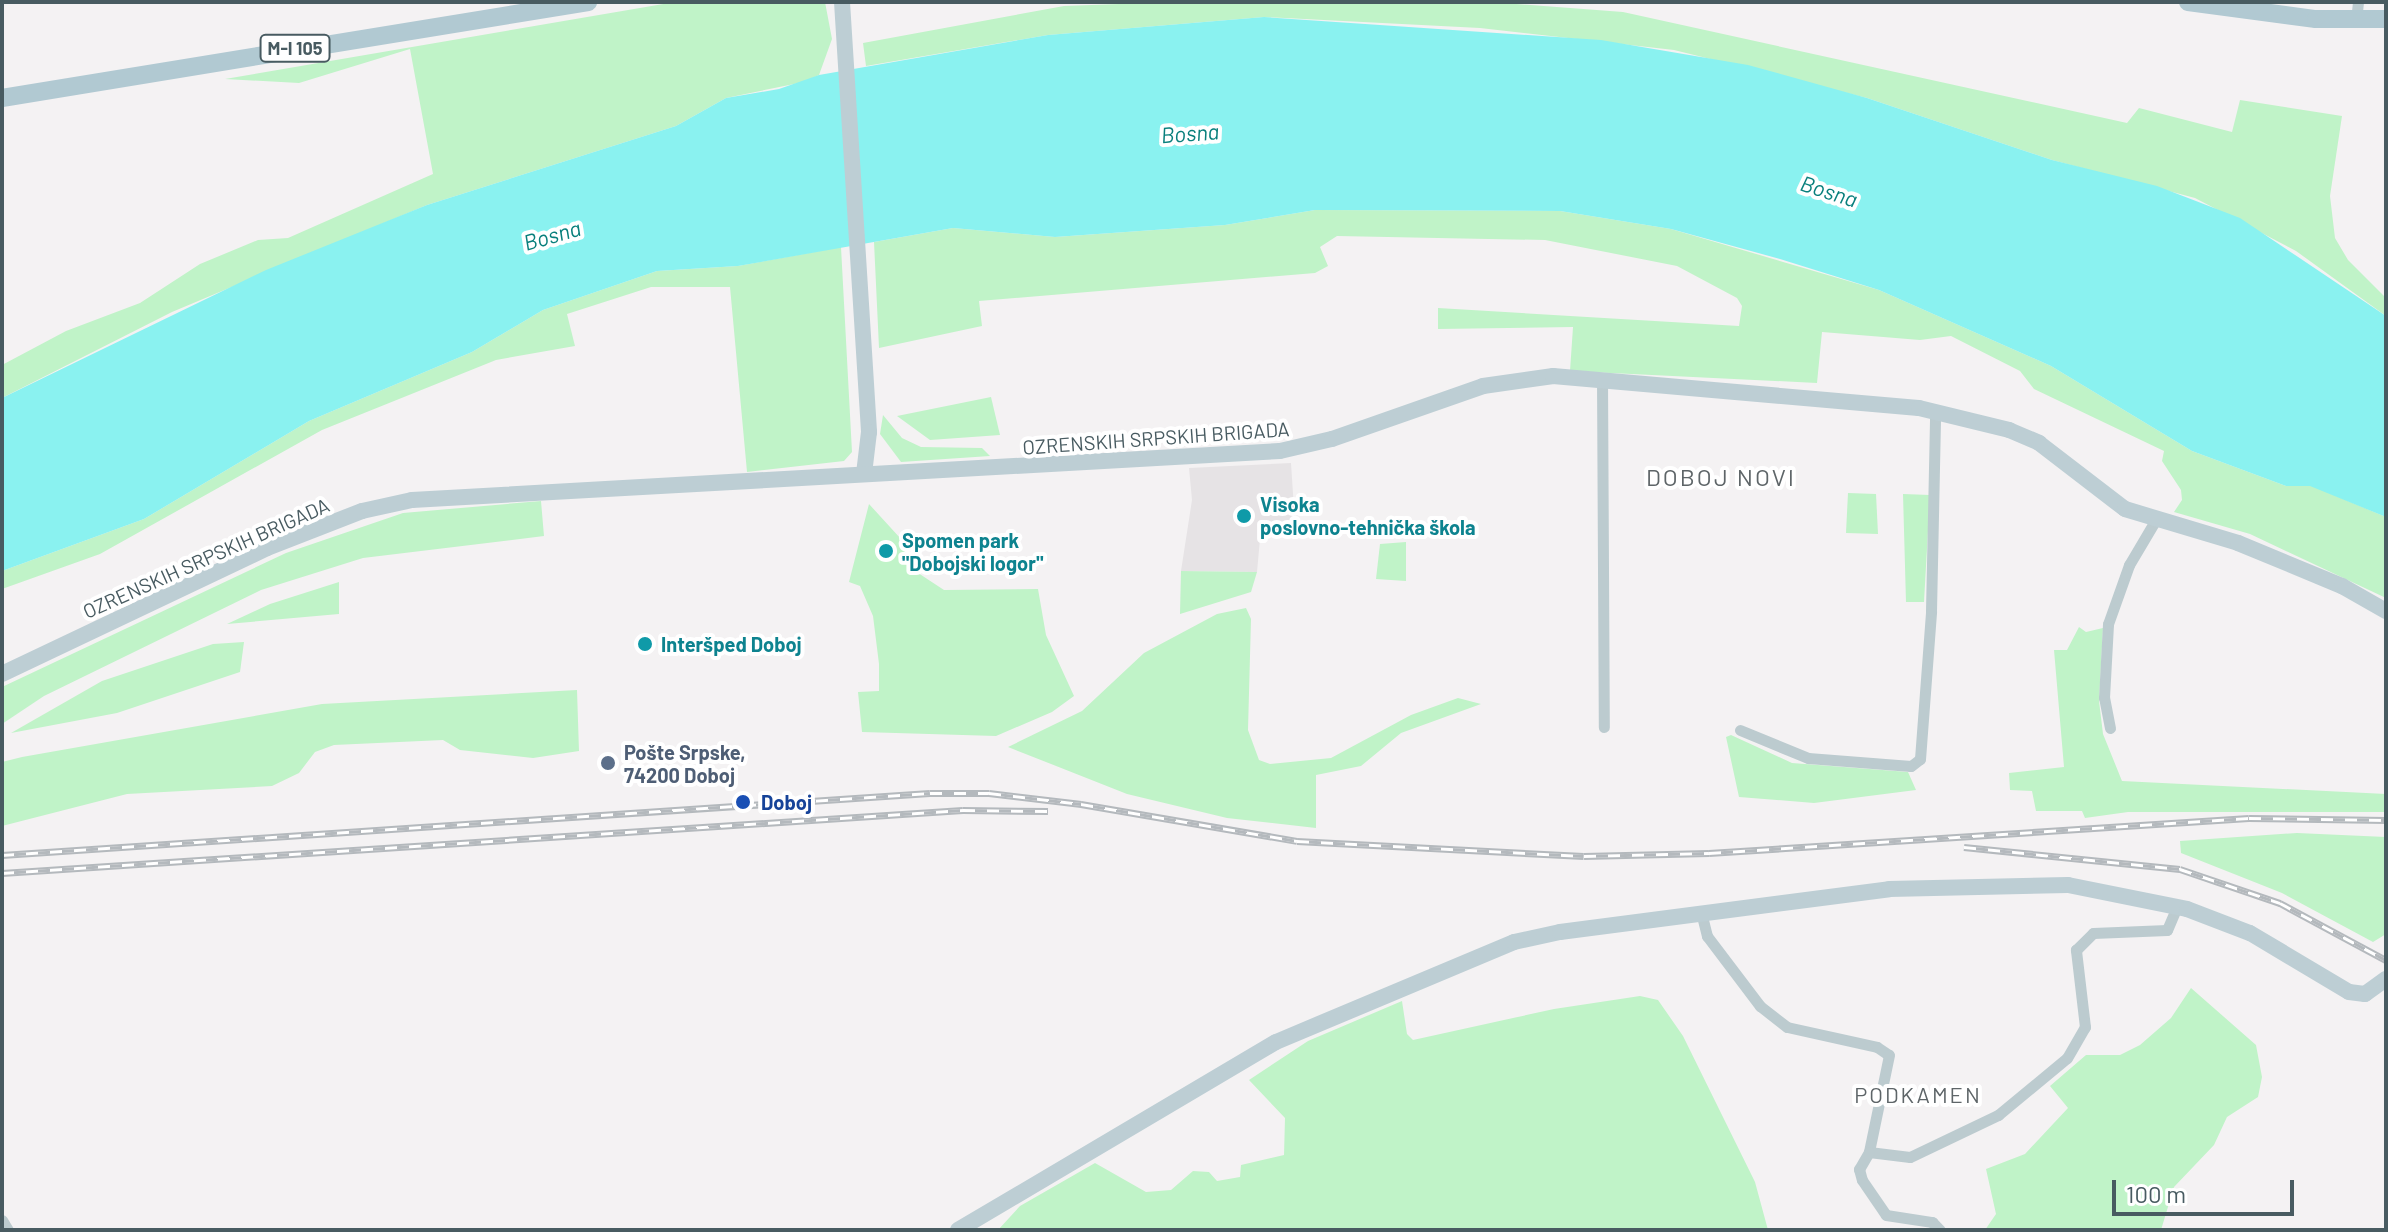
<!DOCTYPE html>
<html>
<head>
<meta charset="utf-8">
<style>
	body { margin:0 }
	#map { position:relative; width:2388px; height:1232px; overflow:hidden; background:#f4f2f3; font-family:Barlow,sans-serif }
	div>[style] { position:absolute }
	.education>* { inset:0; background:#e6e3e5 }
	.green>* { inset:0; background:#c0f3c8 }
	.water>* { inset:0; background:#8af2f0 }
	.street>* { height:11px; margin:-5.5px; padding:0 5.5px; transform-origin:5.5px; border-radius:5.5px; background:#bccbcf }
	.secondary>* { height:16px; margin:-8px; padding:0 8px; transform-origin:8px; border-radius:8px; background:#bdced4 }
	.primary>* { height:18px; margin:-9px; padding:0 9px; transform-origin:9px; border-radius:9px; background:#b1c9d2 }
	.rail>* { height:7px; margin-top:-3.5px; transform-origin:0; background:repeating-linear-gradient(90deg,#fff 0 12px,#b4b9bd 0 24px); box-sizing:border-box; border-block:2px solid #b4b9bd }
	.dots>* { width:22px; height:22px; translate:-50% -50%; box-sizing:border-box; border:4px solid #fff; border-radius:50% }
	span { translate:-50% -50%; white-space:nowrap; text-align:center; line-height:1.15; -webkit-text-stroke:8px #fff; paint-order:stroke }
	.shield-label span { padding:2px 6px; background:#fff; border:2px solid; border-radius:6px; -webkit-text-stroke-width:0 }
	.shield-label { font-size:18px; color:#485b61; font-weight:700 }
	.street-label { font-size:20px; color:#485b61 }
	.culture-label { font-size:20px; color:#0d838f; font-weight:700 }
	.left { translate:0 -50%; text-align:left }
	.service-label { font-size:20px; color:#4e5e75; font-weight:700 }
	.transit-label { font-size:20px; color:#164399; font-weight:700 }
	.water-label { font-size:22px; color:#087f7c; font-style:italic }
	.neighbourhood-label { font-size:22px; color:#5e6568; letter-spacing:2px }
	.quarter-label { font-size:24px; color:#5e6568; letter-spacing:2px }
	.frame { position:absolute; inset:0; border:4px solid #485b61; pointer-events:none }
	.scale { position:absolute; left:2112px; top:1180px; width:182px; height:36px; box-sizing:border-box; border:4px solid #485b61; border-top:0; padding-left:10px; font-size:24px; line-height:28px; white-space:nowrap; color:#485b61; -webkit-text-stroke:6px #fff; paint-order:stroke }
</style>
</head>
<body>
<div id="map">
	<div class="education">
		<i style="clip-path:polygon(1291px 463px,1295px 524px,1288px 531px,1260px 539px,1257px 572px,1181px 571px,1192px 500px,1189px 468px)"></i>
	</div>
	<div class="green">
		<i style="clip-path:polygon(675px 2px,825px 2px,832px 39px,819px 75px,804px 82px,726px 98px,676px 126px,427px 205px,172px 312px,2px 398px,2px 365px,66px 331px,140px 303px,200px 264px,258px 240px,288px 238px,433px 174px,410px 49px,299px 83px,225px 79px)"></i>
		<i style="clip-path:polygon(1174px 2px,1491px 2px,1623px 12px,2127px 123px,2139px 108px,2232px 132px,2240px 100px,2342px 116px,2330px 196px,2335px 238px,2348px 260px,2386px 298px,2386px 316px,2296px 251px,2195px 198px,2052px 160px,1867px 98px,1674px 50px,1480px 28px,1264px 17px,1048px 35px,866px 66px,863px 43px,1064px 6px)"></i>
		<i style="clip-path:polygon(1315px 210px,1560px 211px,1671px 229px,1879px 290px,2051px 366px,2192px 451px,2286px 486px,2310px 485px,2386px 517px,2386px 598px,2250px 534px,2174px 512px,2182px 500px,2181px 490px,2162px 461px,2164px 451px,2034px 389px,2020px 371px,1951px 336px,1920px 340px,1822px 332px,1817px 383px,1570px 371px,1573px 327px,1438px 329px,1438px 308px,1739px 326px,1742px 306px,1737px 298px,1677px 266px,1545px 240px,1337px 236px,1320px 247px,1328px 266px,1315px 273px,979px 301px,982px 326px,879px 348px,874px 242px,953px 228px,1055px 237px,1225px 225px)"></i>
		<i style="clip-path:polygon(841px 247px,852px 452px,844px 461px,747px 472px,730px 287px,651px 287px,567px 314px,575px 346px,496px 360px,322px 430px,100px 554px,2px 589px,2px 571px,144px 519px,309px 421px,472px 352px,543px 310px,657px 271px,738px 266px)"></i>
		<i style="clip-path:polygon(991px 397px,1000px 435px,930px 440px,897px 416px)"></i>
		<i style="clip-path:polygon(883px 415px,902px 438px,921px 447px,982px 448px,990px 456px,901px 462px,880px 434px)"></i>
		<i style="clip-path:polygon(1848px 493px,1876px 494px,1878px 534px,1846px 533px)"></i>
		<i style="clip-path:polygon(1903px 494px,1930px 495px,1924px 602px,1906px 602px)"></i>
		<i style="clip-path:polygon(541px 501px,544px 536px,363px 558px,261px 590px,44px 696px,2px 724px,2px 687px,286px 553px,403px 513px)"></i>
		<i style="clip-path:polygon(869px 504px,901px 539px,912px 569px,944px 590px,1038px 589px,1046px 635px,1074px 696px,1052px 712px,996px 736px,862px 732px,858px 692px,879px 691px,879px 664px,873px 616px,860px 586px,849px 582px)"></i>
		<i style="clip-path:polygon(1406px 542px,1406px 581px,1376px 579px,1380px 544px)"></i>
		<i style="clip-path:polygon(1181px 571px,1257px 572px,1251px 592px,1180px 614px)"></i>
		<i style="clip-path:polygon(339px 582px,339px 614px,227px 624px,270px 604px)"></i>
		<i style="clip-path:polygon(1246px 608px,1251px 619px,1248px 730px,1259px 760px,1270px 764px,1331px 758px,1411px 715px,1458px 698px,1481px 704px,1401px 733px,1361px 766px,1316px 775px,1316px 828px,1227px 818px,1127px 794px,1008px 747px,1082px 711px,1144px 653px,1217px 614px)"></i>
		<i style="clip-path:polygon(2079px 627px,2086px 632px,2103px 628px,2099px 701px,2103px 734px,2122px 781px,2386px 794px,2386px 812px,2128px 812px,2085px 818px,2082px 811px,2036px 811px,2032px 791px,2010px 790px,2009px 773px,2064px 767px,2054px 650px,2067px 650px)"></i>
		<i style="clip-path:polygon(244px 642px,240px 672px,117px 713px,11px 733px,102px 681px,213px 644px)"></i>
		<i style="clip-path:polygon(577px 690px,579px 751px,533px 758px,460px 750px,443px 740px,334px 745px,315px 752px,299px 773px,272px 786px,127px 794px,2px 826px,2px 762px,22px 757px,322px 704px)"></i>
		<i style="clip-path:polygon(1731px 735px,1792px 763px,1908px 772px,1916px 790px,1814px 803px,1739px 797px,1726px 737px)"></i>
		<i style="clip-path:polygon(2297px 833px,2386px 837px,2386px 934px,2373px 942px,2282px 893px,2181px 853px,2180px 841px)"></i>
		<i style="clip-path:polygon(2191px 988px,2256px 1045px,2262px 1077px,2258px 1097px,2227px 1117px,2214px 1145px,2174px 1187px,2161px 1230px,1985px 1230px,1996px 1214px,1986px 1169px,2025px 1154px,2068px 1108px,2050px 1086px,2086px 1055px,2120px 1055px,2140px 1045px,2171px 1018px)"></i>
		<i style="clip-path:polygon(1640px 996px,1658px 1000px,1683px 1036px,1755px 1182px,1768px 1230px,998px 1230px,1020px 1206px,1095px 1163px,1146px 1192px,1171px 1190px,1193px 1171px,1209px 1172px,1217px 1181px,1240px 1177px,1241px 1165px,1284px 1155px,1285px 1118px,1249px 1080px,1308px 1041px,1402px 1001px,1407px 1034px,1413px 1040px,1554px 1009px)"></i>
	</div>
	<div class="water">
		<i style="clip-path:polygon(1264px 17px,1601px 40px,1748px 65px,1867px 98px,2052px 160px,2157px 186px,2240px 218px,2386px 316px,2386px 517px,2310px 486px,2286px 486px,2192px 451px,2051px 366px,1879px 290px,1780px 259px,1671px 229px,1560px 211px,1315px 210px,1225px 225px,1055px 237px,953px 228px,738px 266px,657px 271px,543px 310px,472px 352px,309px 421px,144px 519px,2px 571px,2px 398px,266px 270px,427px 205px,676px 126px,726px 98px,779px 89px,819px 75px,1048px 35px)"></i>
	</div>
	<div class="street">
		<i style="left:2356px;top:21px;width:19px;rotate:-84deg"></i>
		<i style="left:1602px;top:378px;width:349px;rotate:89.7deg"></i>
		<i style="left:2110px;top:728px;width:31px;rotate:-101deg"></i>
		<i style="left:2104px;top:698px;width:74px;rotate:-86.9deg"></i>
		<i style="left:2108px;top:624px;width:63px;rotate:-70.4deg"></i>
		<i style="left:2129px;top:565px;width:51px;rotate:-59.4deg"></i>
		<i style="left:1740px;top:730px;width:74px;rotate:22.4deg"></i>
		<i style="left:1808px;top:758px;width:103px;rotate:4.4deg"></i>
		<i style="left:1911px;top:766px;width:11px;rotate:-38deg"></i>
		<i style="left:1920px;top:759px;width:148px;rotate:-85.7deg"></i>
		<i style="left:1931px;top:611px;width:199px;rotate:-88.8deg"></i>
		<i style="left:1701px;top:912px;width:25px;rotate:76deg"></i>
		<i style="left:1707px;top:936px;width:88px;rotate:52.9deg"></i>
		<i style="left:1760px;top:1006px;width:34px;rotate:38deg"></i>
		<i style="left:1787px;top:1027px;width:92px;rotate:12.5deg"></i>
		<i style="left:1877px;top:1047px;width:14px;rotate:34deg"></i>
		<i style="left:1889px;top:1055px;width:99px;rotate:101.7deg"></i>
		<i style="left:1869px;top:1152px;width:41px;rotate:7deg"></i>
		<i style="left:1910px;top:1157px;width:98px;rotate:-25.5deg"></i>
		<i style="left:1998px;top:1115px;width:89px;rotate:-39.6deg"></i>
		<i style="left:2067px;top:1058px;width:36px;rotate:-60deg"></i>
		<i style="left:2085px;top:1027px;width:78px;rotate:-96.7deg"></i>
		<i style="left:2076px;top:950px;width:24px;rotate:-45deg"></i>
		<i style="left:2093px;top:933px;width:74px;rotate:-2.3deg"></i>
		<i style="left:2167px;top:930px;width:26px;rotate:-67deg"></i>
		<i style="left:1869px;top:1152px;width:20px;rotate:120deg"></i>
		<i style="left:1859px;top:1169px;width:11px;rotate:75deg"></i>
		<i style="left:1862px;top:1180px;width:42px;rotate:55.6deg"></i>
		<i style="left:1886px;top:1215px;width:47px;rotate:8.7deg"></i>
		<i style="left:1932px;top:1222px;width:11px;rotate:45deg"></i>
		<i style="left:2px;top:1220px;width:12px;rotate:59deg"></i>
	</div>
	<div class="secondary">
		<i style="left:842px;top:2px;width:431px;rotate:86.4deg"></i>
		<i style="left:869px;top:432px;width:42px;rotate:96.8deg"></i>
		<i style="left:2px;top:674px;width:293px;rotate:-25.4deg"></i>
		<i style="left:267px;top:548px;width:102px;rotate:-21.3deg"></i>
		<i style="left:362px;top:511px;width:51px;rotate:-12.4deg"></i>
		<i style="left:412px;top:500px;width:869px;rotate:-3.23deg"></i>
		<i style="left:1280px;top:451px;width:53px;rotate:-13deg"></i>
		<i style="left:1332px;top:439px;width:160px;rotate:-19.3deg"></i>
		<i style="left:1483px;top:386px;width:71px;rotate:-8.1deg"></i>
		<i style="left:1553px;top:376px;width:367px;rotate:5deg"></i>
		<i style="left:1919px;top:408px;width:93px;rotate:13.7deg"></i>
		<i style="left:2009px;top:430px;width:33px;rotate:23deg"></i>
		<i style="left:2039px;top:443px;width:108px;rotate:37.5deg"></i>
		<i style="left:2125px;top:509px;width:118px;rotate:16.7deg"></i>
		<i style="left:2238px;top:543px;width:113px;rotate:22.5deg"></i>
		<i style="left:2342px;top:586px;width:51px;rotate:29.6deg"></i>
		<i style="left:958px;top:1230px;width:369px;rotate:-30.6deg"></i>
		<i style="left:1276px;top:1042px;width:258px;rotate:-22.8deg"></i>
		<i style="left:1514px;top:942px;width:47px;rotate:-12.3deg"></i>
		<i style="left:1560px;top:932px;width:332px;rotate:-7.4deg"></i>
		<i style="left:1889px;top:889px;width:179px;rotate:-1.3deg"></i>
		<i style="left:2068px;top:885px;width:121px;rotate:11.4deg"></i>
		<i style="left:2187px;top:909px;width:67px;rotate:20.9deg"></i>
		<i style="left:2250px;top:933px;width:115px;rotate:30.8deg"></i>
		<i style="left:2349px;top:992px;width:16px;rotate:7deg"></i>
		<i style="left:2365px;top:994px;width:26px;rotate:-36deg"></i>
	</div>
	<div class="primary">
		<i style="left:2188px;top:2px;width:129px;rotate:7.6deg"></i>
		<i style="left:2316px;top:19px;width:70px"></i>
		<i style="left:2px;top:98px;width:594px;rotate:-9.3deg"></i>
	</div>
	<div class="rail">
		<i style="left:1964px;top:847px;width:217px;rotate:5.8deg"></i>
		<i style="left:2180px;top:869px;width:106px;rotate:18.8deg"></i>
		<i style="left:2280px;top:903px;width:120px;rotate:28.3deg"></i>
		<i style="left:2px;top:855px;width:930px;rotate:-3.82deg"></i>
		<i style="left:930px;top:793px;width:59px"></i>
		<i style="left:989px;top:793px;width:93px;rotate:6.8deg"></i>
		<i style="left:1081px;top:804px;width:219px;rotate:9.7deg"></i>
		<i style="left:1297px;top:841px;width:287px;rotate:3deg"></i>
		<i style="left:1584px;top:856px;width:125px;rotate:-1.4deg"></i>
		<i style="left:1709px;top:853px;width:541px;rotate:-3.71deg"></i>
		<i style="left:2249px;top:818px;width:137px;rotate:0.8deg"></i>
		<i style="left:2px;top:873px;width:963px;rotate:-3.75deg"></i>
		<i style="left:963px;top:810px;width:85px;rotate:0.7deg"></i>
	</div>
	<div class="dots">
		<i style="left:1244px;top:516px;background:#0f9aa8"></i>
		<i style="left:886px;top:551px;background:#0f9aa8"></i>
		<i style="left:645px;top:644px;background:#0f9aa8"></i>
		<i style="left:608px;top:763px;background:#5c6f8a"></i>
		<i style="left:743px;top:802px;background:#1a4fb4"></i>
	</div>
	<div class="shield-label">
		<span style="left:295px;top:48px">M-I 105</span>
	</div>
	<div class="street-label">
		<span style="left:1156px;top:438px;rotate:-4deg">OZRENSKIH SRPSKIH BRIGADA</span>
		<span style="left:206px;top:558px;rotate:-24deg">OZRENSKIH SRPSKIH BRIGADA</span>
	</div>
	<div class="culture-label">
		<span class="left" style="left:1260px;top:516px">Visoka<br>poslovno-tehnička škola</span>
		<span class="left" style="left:902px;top:552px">Spomen park<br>"Dobojski logor"</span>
		<span class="left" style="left:661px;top:644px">Interšped Doboj</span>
	</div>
	<div class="service-label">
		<span class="left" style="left:624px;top:764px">Pošte Srpske,<br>74200 Doboj</span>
	</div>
	<div class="transit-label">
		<span class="left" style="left:761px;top:802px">Doboj</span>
	</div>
	<div class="water-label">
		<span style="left:1190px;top:133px;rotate:-4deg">Bosna</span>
		<span style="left:1829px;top:191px;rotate:18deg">Bosna</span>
		<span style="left:552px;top:235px;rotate:-16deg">Bosna</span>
	</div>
	<div class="neighbourhood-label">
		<span style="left:1918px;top:1095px">PODKAMEN</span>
	</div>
	<div class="quarter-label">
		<span style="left:1721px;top:477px">DOBOJ NOVI</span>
	</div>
	<div class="frame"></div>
	<div class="scale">100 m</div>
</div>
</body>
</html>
